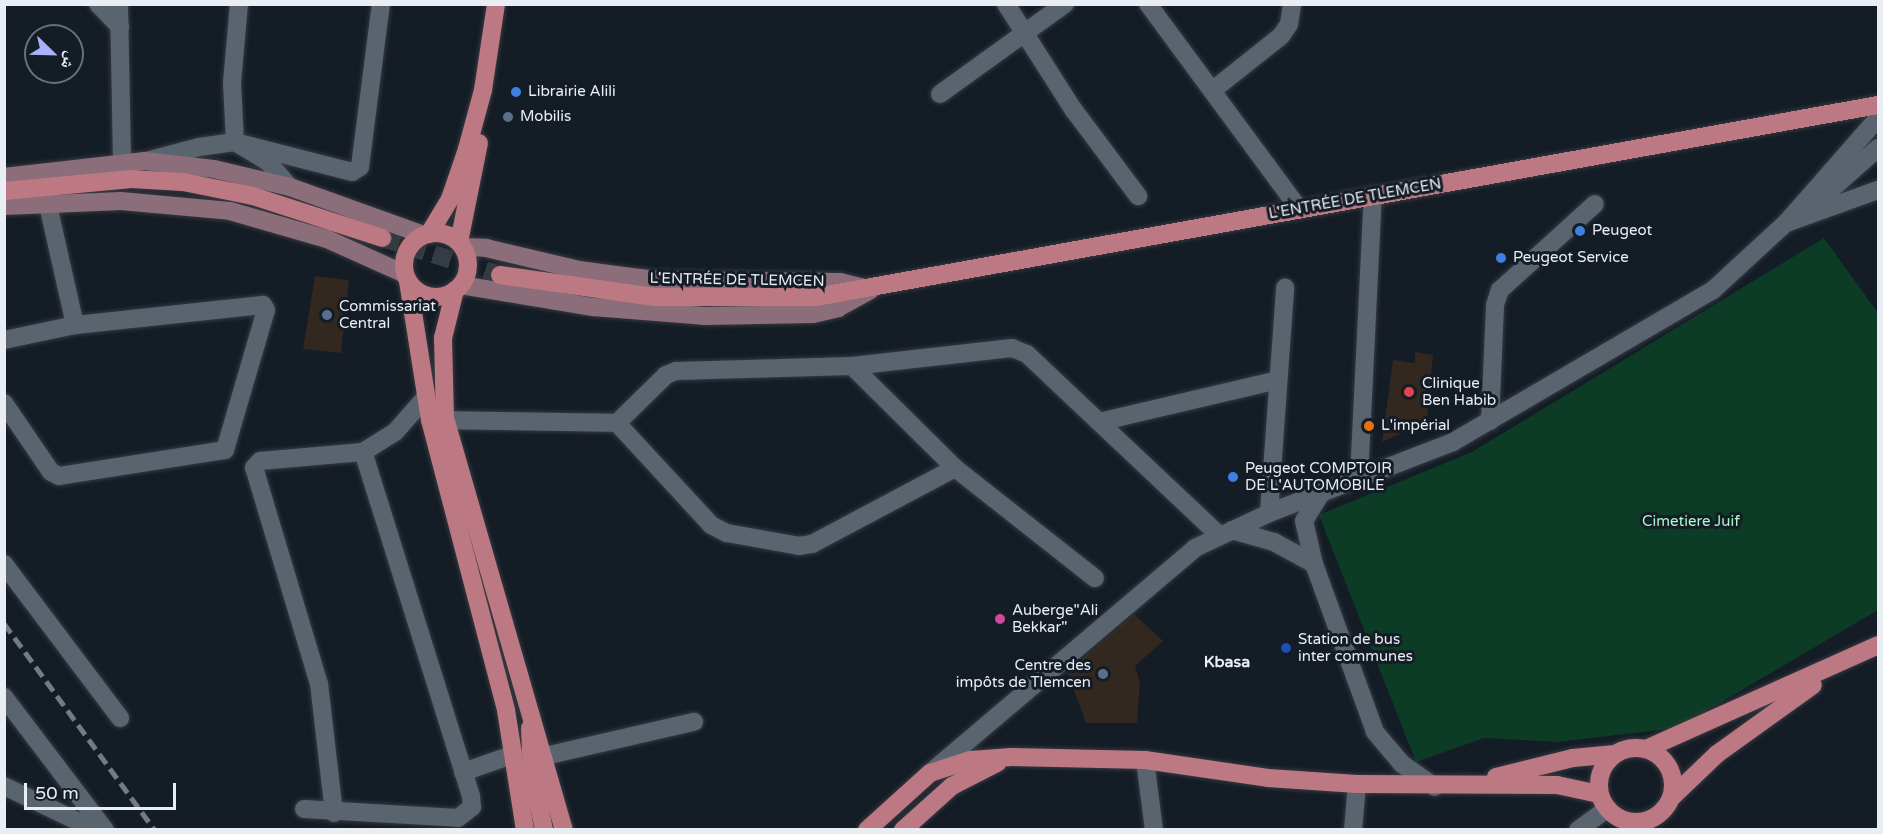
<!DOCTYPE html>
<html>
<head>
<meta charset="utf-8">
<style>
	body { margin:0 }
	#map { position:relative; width:1883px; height:834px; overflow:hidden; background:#141c25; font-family:"Varela Round","Noto Naskh Arabic",sans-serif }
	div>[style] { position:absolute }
	.green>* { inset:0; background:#0c3c26 }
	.building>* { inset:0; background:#32281f }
	.primary-tunnel>* { height:18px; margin-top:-9px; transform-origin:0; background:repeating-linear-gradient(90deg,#343c44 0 18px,transparent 0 27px) }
	.roads { filter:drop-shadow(0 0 2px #353941) drop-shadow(0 0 2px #353941) }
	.street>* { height:18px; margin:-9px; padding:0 9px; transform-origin:9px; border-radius:9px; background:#5a646f }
	.secondary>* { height:18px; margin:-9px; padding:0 9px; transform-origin:9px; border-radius:9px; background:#8b6e79 }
	.primary>* { height:18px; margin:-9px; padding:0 9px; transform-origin:9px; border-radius:9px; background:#bc7983 }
	.primary>.ring { margin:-9px; padding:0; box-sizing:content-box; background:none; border:18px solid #bc7983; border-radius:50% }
	.rail>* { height:4.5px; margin-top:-2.25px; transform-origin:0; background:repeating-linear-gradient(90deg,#747b83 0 12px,transparent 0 18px) }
	.dots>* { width:16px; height:16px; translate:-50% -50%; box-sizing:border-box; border:3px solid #141c25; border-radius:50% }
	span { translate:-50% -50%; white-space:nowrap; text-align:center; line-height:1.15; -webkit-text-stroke:6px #141c25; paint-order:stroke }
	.poi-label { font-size:15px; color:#e9eef5 }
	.left { translate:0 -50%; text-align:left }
	.right { translate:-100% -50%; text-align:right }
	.street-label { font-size:15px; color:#e9eef5 }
	.park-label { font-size:15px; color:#aaf6ca }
	.neighbourhood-label { font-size:16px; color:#e9eef5; font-weight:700 }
	.frame { position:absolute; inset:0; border:6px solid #e9eef5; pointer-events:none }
	.north { position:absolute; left:24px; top:24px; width:60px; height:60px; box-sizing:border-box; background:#141c25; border:2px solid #697078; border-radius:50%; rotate:113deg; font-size:16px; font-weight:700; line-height:24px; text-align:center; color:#e9eef5 }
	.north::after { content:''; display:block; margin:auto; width:21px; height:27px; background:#a9b0fc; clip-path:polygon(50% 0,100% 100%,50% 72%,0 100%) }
	.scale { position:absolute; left:24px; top:783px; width:152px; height:27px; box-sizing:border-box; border:3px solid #e9eef5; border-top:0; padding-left:8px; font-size:18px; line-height:21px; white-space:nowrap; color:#e9eef5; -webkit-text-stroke:4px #141c25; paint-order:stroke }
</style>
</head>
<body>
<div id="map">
	<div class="green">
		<i style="clip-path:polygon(1824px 238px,1878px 313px,1878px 610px,1677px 728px,1557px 742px,1484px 738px,1416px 762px,1319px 515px,1472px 452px)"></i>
	</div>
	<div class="building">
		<i style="clip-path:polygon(315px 276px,349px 280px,341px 353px,303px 349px)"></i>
		<i style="clip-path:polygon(1415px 352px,1433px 355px,1427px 421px,1382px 442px,1393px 360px,1415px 363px)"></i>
		<i style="clip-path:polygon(1134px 614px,1163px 641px,1135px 666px,1140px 682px,1137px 723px,1086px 723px,1067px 671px)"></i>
	</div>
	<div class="primary-tunnel">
		<i style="left:382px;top:238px;width:124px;rotate:17.4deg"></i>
	</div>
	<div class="roads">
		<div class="street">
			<i style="left:98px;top:4px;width:32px;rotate:46deg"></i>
			<i style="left:119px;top:4px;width:159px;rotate:88.9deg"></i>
			<i style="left:239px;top:4px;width:79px;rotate:95.1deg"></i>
			<i style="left:232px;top:83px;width:59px;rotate:87.1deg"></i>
			<i style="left:235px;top:142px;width:121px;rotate:14.4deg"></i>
			<i style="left:352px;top:172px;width:9px;rotate:-32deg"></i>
			<i style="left:360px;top:167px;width:164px;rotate:-82.7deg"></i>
			<i style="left:1006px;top:4px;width:125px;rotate:57.5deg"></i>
			<i style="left:1073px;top:109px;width:109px;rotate:53.2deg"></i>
			<i style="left:1148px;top:4px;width:255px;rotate:53.6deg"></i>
			<i style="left:1213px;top:90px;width:87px;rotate:-38.5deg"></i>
			<i style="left:1281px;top:36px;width:14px;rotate:-56deg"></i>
			<i style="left:1289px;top:24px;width:20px;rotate:-81deg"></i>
			<i style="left:940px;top:94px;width:154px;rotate:-35.8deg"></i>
			<i style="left:146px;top:161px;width:55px;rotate:-14.8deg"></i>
			<i style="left:199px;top:147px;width:36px;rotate:-8deg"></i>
			<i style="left:235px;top:142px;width:39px;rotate:31deg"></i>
			<i style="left:268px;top:162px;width:33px;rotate:49deg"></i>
			<i style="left:1818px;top:201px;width:80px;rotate:-41.5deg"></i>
			<i style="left:1789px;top:222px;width:95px;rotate:-19.8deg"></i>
			<i style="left:4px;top:340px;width:73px;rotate:-11.9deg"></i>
			<i style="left:75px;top:325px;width:127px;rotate:-102.7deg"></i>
			<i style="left:852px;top:366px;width:145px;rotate:44.7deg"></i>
			<i style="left:955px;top:468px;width:178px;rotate:38.2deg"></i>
			<i style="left:4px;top:403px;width:83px;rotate:55.7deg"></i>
			<i style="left:51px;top:472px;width:9px;rotate:27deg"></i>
			<i style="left:59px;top:476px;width:168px;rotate:-8.9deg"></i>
			<i style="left:225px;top:450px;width:146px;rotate:-73.7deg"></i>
			<i style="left:266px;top:310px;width:6px;rotate:-121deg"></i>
			<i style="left:263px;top:305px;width:189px;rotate:173.9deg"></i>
			<i style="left:431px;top:420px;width:186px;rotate:0.9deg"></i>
			<i style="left:617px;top:423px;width:139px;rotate:47.3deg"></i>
			<i style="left:711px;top:525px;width:18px;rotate:27deg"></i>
			<i style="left:727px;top:533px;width:73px;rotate:10.2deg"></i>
			<i style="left:799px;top:546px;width:13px;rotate:-9deg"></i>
			<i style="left:812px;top:544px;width:162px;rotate:-28deg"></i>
			<i style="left:1490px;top:421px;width:116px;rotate:-87.5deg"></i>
			<i style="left:1495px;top:305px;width:16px;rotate:-72deg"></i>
			<i style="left:1500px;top:290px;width:128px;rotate:-42.2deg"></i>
			<i style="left:1099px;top:422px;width:166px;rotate:43.3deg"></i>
			<i style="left:617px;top:423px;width:69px;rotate:-44.4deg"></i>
			<i style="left:666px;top:375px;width:11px;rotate:-22deg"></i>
			<i style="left:676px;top:371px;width:176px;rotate:-1.6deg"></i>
			<i style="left:852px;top:366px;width:161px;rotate:-6.4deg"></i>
			<i style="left:1012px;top:348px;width:16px;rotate:22deg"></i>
			<i style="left:1027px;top:354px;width:99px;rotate:43.4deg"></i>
			<i style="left:1099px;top:422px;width:184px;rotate:-13.2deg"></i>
			<i style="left:1359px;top:478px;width:283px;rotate:-87.2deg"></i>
			<i style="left:1322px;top:492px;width:34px;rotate:122deg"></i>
			<i style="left:1304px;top:521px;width:44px;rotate:76.9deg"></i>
			<i style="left:1314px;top:564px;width:179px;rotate:70deg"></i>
			<i style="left:1375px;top:732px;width:42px;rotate:49.8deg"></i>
			<i style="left:1402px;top:764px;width:40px;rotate:34.9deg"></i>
			<i style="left:1269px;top:513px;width:226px;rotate:-85.9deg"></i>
			<i style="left:1232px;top:530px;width:44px;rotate:15.9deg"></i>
			<i style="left:1274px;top:542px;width:46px;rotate:28.8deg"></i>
			<i style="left:4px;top:564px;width:193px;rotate:53deg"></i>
			<i style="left:4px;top:697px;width:167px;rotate:52.8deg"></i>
			<i style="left:545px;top:756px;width:153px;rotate:-12.9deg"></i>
			<i style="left:1145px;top:760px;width:71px;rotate:82.7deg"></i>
			<i style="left:463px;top:772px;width:55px;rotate:-19.1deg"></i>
			<i style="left:930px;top:773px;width:348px;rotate:-40.3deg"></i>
			<i style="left:1195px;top:548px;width:82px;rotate:-25.3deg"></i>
			<i style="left:1269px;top:513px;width:197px;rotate:-21.1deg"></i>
			<i style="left:1453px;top:442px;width:301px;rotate:-30.3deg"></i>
			<i style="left:1713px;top:290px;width:100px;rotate:-42.6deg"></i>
			<i style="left:1787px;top:222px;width:138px;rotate:-48.8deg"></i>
			<i style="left:4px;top:786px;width:102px;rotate:25.6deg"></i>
			<i style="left:304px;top:809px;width:154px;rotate:3.3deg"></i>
			<i style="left:458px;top:818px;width:18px;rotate:-38deg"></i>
			<i style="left:472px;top:807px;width:11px;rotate:-95deg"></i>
			<i style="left:471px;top:796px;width:361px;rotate:-107.4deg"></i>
			<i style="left:334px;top:813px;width:130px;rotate:-96.6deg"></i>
			<i style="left:319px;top:684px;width:226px;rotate:-106.7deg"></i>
			<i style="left:254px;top:468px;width:9px;rotate:-49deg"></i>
			<i style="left:260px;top:461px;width:103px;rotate:-5deg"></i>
			<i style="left:363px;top:452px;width:39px;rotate:-32deg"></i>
			<i style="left:396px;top:431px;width:44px;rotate:-48.7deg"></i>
			<i style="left:1353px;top:830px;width:46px;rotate:-85deg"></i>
			<i style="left:1578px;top:830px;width:36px;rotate:-36deg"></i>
			<i style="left:1634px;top:830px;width:18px;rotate:-34deg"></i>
		</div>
		<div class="secondary">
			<i style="left:4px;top:177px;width:142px;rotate:-6.5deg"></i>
			<i style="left:145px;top:161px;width:69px;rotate:6.6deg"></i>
			<i style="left:214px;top:169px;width:78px;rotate:13.3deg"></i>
			<i style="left:290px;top:187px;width:142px;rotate:19.7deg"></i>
			<i style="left:4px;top:206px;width:117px;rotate:-2.4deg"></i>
			<i style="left:121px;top:201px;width:109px;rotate:5.2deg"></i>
			<i style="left:230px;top:211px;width:101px;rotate:16.1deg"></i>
			<i style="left:327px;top:239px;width:85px;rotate:24.2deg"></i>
			<i style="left:463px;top:247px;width:23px;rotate:2deg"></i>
			<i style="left:486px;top:248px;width:96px;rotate:13.3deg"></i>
			<i style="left:579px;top:270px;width:78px;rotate:7.4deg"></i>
			<i style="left:656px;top:280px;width:184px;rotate:0.6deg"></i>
			<i style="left:840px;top:282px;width:29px;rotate:14deg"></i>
			<i style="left:461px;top:285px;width:134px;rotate:9.5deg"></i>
			<i style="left:593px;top:307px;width:111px;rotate:4.6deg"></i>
			<i style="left:704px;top:316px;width:109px;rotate:-1.1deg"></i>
			<i style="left:813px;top:314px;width:26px;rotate:-13deg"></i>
			<i style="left:838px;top:308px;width:37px;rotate:-29deg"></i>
		</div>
		<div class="primary">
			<i style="left:4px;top:191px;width:128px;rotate:-5.4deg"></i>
			<i style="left:131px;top:179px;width:52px;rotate:3.3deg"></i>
			<i style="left:183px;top:182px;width:71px;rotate:11.3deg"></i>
			<i style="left:253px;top:196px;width:136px;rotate:18deg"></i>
			<i class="ring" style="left:404px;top:233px;width:46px;height:46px"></i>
			<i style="left:429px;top:234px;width:41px;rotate:-59deg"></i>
			<i style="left:450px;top:199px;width:53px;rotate:-71.2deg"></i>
			<i style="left:467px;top:149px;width:61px;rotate:-74.8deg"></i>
			<i style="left:483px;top:90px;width:87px;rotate:-81.4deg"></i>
			<i style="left:459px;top:242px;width:101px;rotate:-78.6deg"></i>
			<i style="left:500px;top:275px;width:156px;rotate:8.1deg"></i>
			<i style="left:654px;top:297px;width:162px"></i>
			<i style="left:816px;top:297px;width:1079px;rotate:-10.25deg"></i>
			<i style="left:408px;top:281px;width:141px;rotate:81deg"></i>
			<i style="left:430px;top:420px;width:300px;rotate:75.3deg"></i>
			<i style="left:506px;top:710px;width:121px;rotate:81deg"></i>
			<i style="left:455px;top:290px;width:49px;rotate:104deg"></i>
			<i style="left:443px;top:338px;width:80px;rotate:88.6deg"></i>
			<i style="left:445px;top:418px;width:429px;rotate:73.9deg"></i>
			<i style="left:530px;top:728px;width:42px;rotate:87.3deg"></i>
			<i style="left:532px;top:770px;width:61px;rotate:78.7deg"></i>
			<i class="ring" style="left:1599px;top:748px;width:56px;height:56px"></i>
			<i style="left:1646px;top:749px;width:254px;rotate:-24.1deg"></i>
			<i style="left:1496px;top:777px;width:79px;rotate:-13.9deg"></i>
			<i style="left:1573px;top:758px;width:42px;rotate:-5.4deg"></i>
			<i style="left:1671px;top:798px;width:64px;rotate:-43.7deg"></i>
			<i style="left:1717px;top:754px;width:118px;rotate:-35.7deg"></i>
			<i style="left:867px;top:830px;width:85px;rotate:-42.1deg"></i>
			<i style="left:930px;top:773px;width:42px;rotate:-18deg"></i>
			<i style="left:970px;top:760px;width:42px;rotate:-4.1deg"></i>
			<i style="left:1012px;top:757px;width:133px;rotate:1.3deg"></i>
			<i style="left:1145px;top:760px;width:124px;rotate:8.3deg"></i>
			<i style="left:1268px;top:778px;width:89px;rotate:3.9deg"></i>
			<i style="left:1357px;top:784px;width:200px;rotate:0.3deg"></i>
			<i style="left:1557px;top:785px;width:43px;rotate:12.1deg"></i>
			<i style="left:903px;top:830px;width:66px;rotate:-41.9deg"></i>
			<i style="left:952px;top:786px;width:51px;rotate:-27.1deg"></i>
		</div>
	</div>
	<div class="rail">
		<i style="left:4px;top:623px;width:256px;rotate:53.9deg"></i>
	</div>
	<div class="dots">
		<i style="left:516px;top:92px;background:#3f7fe0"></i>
		<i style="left:508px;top:117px;background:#5c6f8a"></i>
		<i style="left:1580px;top:231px;background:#3f7fe0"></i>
		<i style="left:1501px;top:258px;background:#3f7fe0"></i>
		<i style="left:327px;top:315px;background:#5c6f8a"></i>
		<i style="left:1409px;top:392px;background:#e0444e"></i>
		<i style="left:1369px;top:426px;background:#e8710a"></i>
		<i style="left:1233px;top:477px;background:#3f7fe0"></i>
		<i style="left:1000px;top:619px;background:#d1479c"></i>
		<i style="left:1286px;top:648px;background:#1a4fb4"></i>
		<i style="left:1103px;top:674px;background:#5c6f8a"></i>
	</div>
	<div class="poi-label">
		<span class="left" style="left:528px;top:92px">Librairie Alili</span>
		<span class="left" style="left:520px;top:117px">Mobilis</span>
		<span class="left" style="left:1592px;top:231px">Peugeot</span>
		<span class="left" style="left:1513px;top:258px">Peugeot Service</span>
		<span class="left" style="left:339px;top:315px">Commissariat<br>Central</span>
		<span class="left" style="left:1422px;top:392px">Clinique<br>Ben Habib</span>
		<span class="left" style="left:1381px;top:426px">L'impérial</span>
		<span class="left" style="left:1245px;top:477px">Peugeot COMPTOIR<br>DE L'AUTOMOBILE</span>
		<span class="left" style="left:1012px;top:619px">Auberge"Ali<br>Bekkar"</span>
		<span class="left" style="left:1298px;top:648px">Station de bus<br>inter communes</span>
		<span class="right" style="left:1091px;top:674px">Centre des<br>impôts de Tlemcen</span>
	</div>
	<div class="street-label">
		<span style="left:1355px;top:199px;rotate:-10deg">L'ENTRÉE DE TLEMCEN</span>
		<span style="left:737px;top:280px;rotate:1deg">L'ENTRÉE DE TLEMCEN</span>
	</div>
	<div class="park-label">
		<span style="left:1691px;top:522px">Cimetiere Juif</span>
	</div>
	<div class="neighbourhood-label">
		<span style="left:1227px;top:662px">Kbasa</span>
	</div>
	<div class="frame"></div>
	<div class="north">ش</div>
	<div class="scale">50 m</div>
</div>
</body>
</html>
